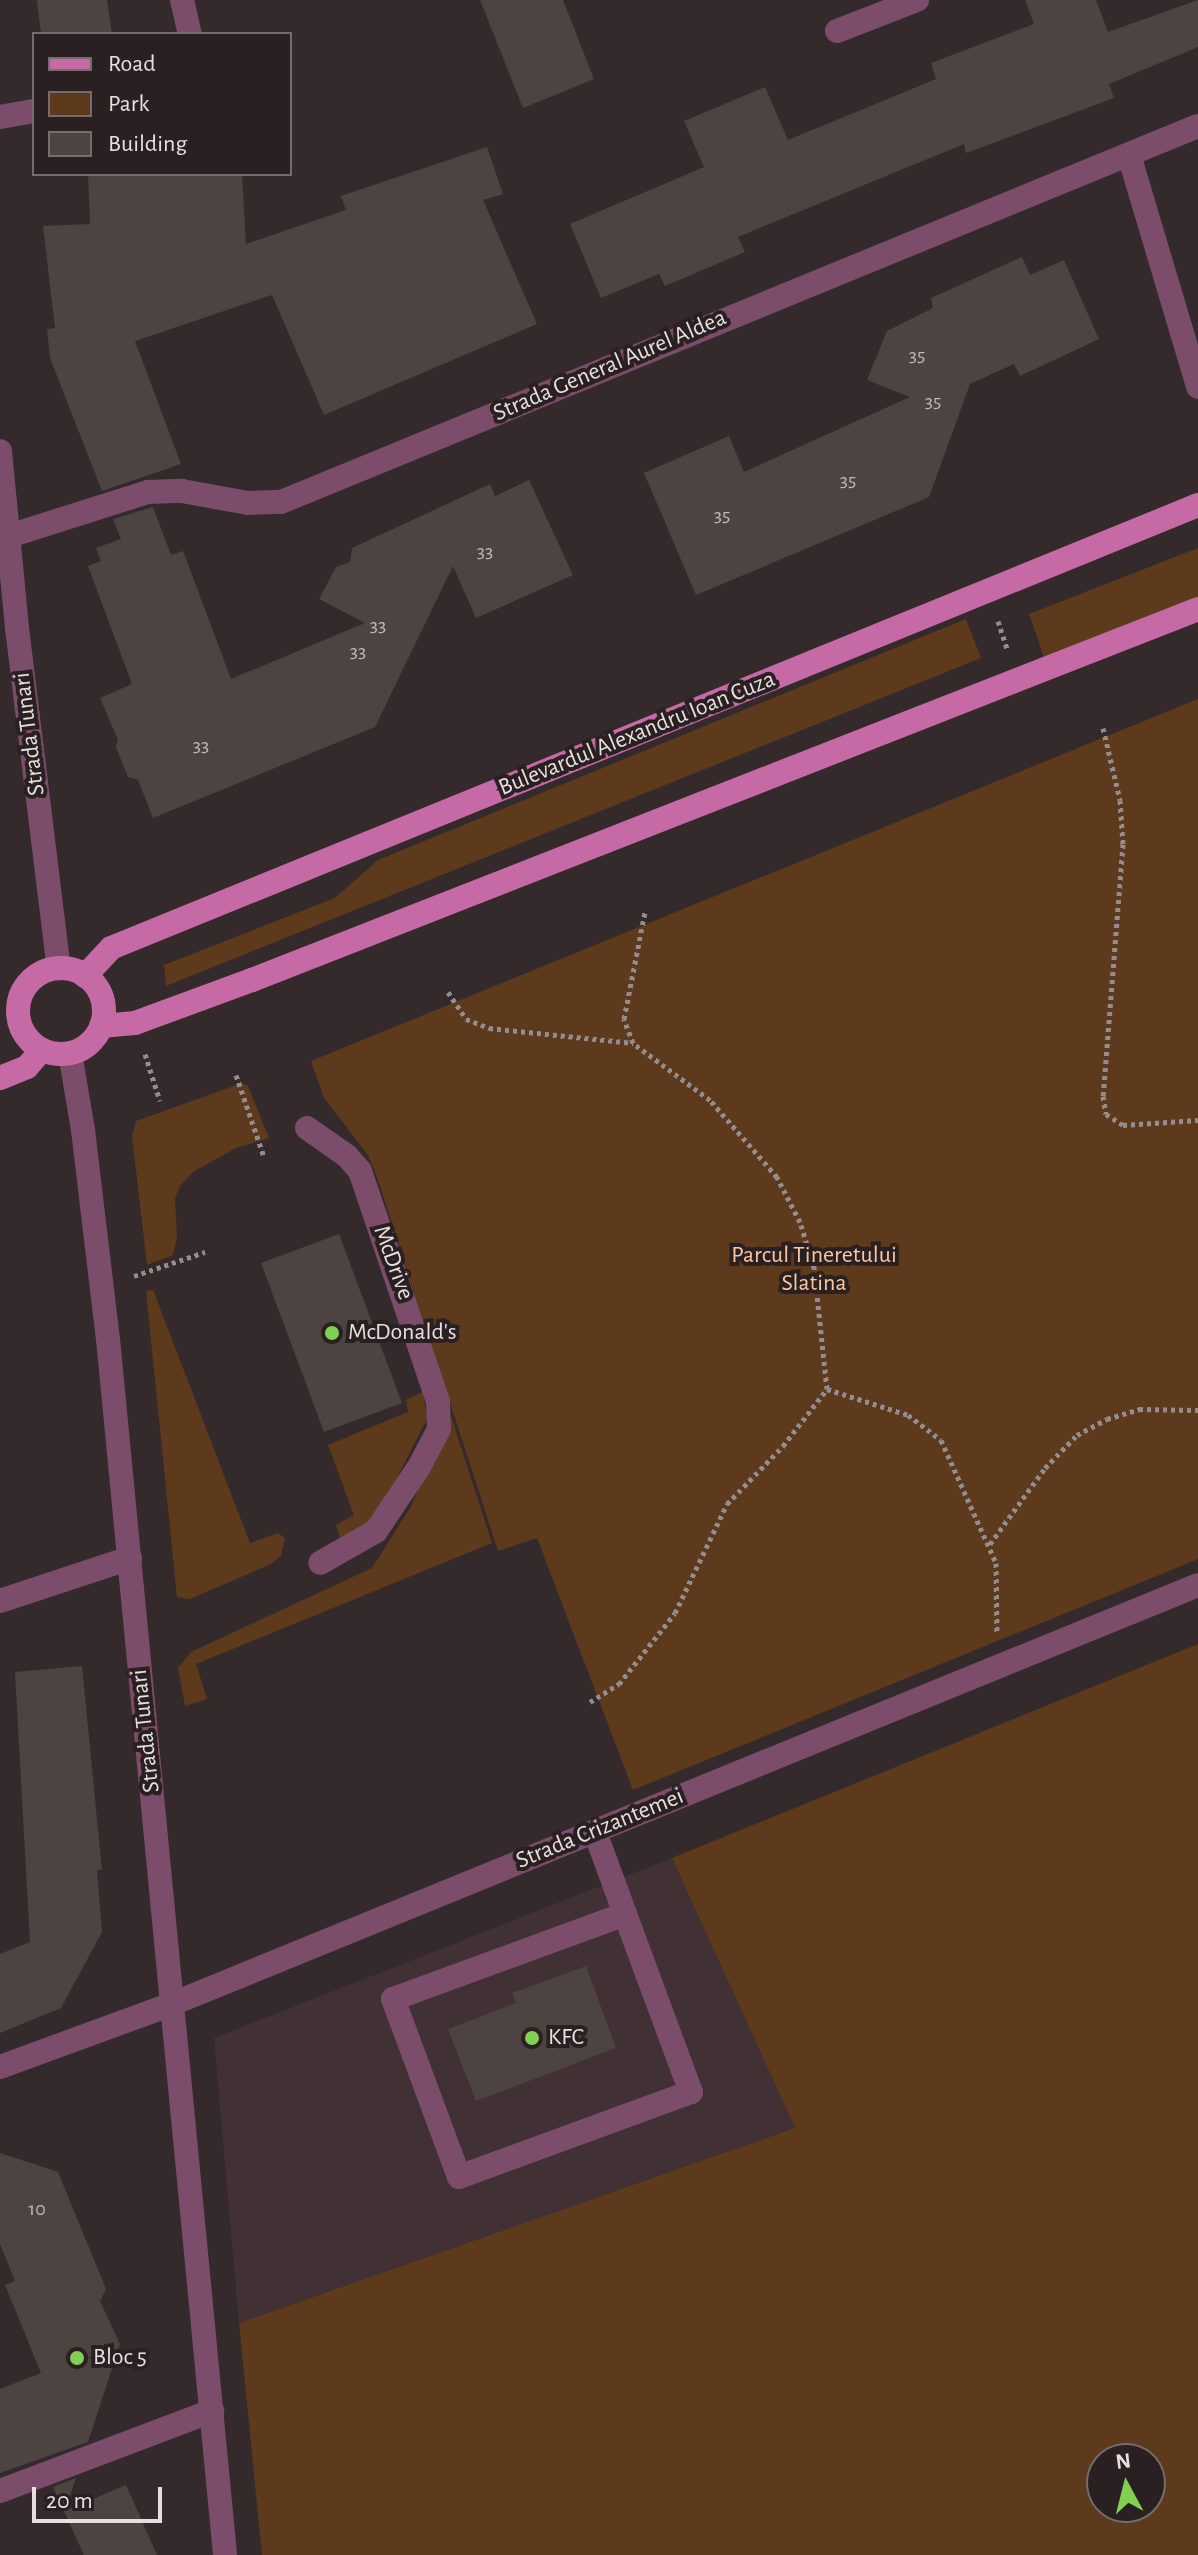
<!DOCTYPE html>
<html>
<head>
<meta charset="utf-8">
<style>
	body { margin:0 }
	#map { position:relative; width:1198px; height:2555px; overflow:hidden; background:#342a2b; font-family:"Alegreya Sans",sans-serif }
	div>[style] { position:absolute }
	.built>* { inset:0; background:#413134 }
	.green>* { inset:0; background:#5e3a1c }
	.building>* { inset:0; background:#4d4341 }
	.path>* { height:5px; margin-top:-2.5px; transform-origin:0; background:repeating-linear-gradient(90deg,#948c8d 0 4px,transparent 0 8px) }
	.minor>* { height:24px; margin:-12px; padding:0 12px; transform-origin:12px; border-radius:12px; background:#7b4d6a }
	.major>* { height:24px; margin:-12px; padding:0 12px; transform-origin:12px; border-radius:12px; background:#c66aa5 }
	.major>.ring { margin:-12px; padding:0; box-sizing:content-box; background:none; border:24px solid #c66aa5; border-radius:50% }
	.dots>* { width:22px; height:22px; translate:-50% -50%; box-sizing:border-box; border:4px solid #2a2022; border-radius:50% }
	span { translate:-50% -50%; white-space:nowrap; text-align:center; line-height:1.15; -webkit-text-stroke:8px #2a2022; paint-order:stroke }
	.number-label { font-size:20px; color:#c0b8b8 }
	.number-label span { -webkit-text-stroke-width:0 }
	.street-label { font-size:24px; color:#e6dfe0 }
	.park-label { font-size:24px; color:#fac79f }
	.poi-label { font-size:24px; color:#e6dfe0 }
	.left { translate:0 -50%; text-align:left }
	.legend { position:absolute; left:32px; top:32px; width:260px; height:144px; box-sizing:border-box; background:#2a2022; border:2px solid #756c6e; margin:0; padding:10px 14px; list-style:none; font-size:24px; color:#e6dfe0 }
	.legend li { display:flex; align-items:center; gap:16px; height:40px }
	.legend b { width:40px; border:2px solid #756c6e }
	.north { position:absolute; left:1086px; top:2443px; width:80px; height:80px; box-sizing:border-box; background:#2a2022; border:2px solid #756c6e; border-radius:50%; rotate:353deg; font-size:22px; font-weight:700; line-height:32px; text-align:center; color:#e6dfe0 }
	.north::after { content:''; display:block; margin:auto; width:28px; height:36px; background:#80d051; clip-path:polygon(50% 0,100% 100%,50% 72%,0 100%) }
	.scale { position:absolute; left:32px; top:2487px; width:130px; height:36px; box-sizing:border-box; border:4px solid #e6dfe0; border-top:0; padding-left:10px; font-size:24px; line-height:28px; white-space:nowrap; color:#e6dfe0; -webkit-text-stroke:6px #2a2022; paint-order:stroke }
</style>
</head>
<body>
<div id="map">
	<div class="built">
		<i style="clip-path:polygon(672px 1858px,795px 2128px,239px 2323px,214px 2038px)"></i>
	</div>
	<div class="green">
		<i style="clip-path:polygon(1198px 548px,1198px 597px,1044px 657px,1029px 614px)"></i>
		<i style="clip-path:polygon(966px 619px,981px 658px,166px 986px,164px 965px,335px 898px,378px 860px)"></i>
		<i style="clip-path:polygon(1198px 699px,1198px 1559px,633px 1790px,537px 1538px,498px 1551px,377px 1177px,368px 1155px,324px 1098px,311px 1061px)"></i>
		<i style="clip-path:polygon(242px 1083px,248px 1086px,269px 1138px,236px 1148px,193px 1172px,180px 1186px,175px 1199px,177px 1237px,173px 1255px,147px 1265px,132px 1136px,136px 1121px)"></i>
		<i style="clip-path:polygon(153px 1290px,250px 1543px,278px 1533px,285px 1538px,281px 1556px,271px 1564px,190px 1599px,177px 1597px,146px 1291px)"></i>
		<i style="clip-path:polygon(423px 1392px,427px 1419px,378px 1515px,341px 1541px,336px 1525px,354px 1515px,328px 1445px,408px 1412px,406px 1400px)"></i>
		<i style="clip-path:polygon(451px 1416px,492px 1543px,196px 1664px,207px 1699px,185px 1706px,178px 1668px,191px 1652px,372px 1568px,410px 1508px)"></i>
		<i style="clip-path:polygon(evenodd,1198px 1644px,1198px 2555px,262px 2555px,239px 2323px,795px 2128px,672px 1858px,1198px 1644px,1102px 2459px,1150px 2459px,1150px 2507px,1102px 2507px,1102px 2459px)"></i>
	</div>
	<div class="building">
		<i style="clip-path:polygon(37px 0,107px 0,112px 34px,41px 34px)"></i>
		<i style="clip-path:polygon(480px 0,563px 0,594px 79px,523px 108px)"></i>
		<i style="clip-path:polygon(1025px 0,1096px 0,1108px 32px,1198px 0,1198px 47px,1109px 84px,1114px 98px,966px 153px,964px 144px,738px 237px,745px 252px,665px 286px,659px 274px,601px 298px,570px 224px,704px 167px,684px 121px,765px 87px,788px 140px,936px 79px,931px 63px,1034px 24px)"></i>
		<i style="clip-path:polygon(487px 147px,503px 194px,483px 200px,537px 324px,324px 415px,272px 295px,135px 341px,181px 464px,102px 491px,50px 358px,47px 329px,55px 328px,43px 226px,90px 224px,88px 174px,242px 174px,246px 244px,346px 210px,341px 196px)"></i>
		<i style="clip-path:polygon(1022px 257px,1030px 275px,1064px 260px,1099px 339px,1020px 376px,1014px 364px,970px 384px,929px 497px,696px 595px,644px 473px,729px 436px,744px 472px,910px 397px,867px 380px,887px 331px,933px 308px,931px 298px)"></i>
		<i style="clip-path:polygon(529px 480px,573px 575px,476px 618px,453px 566px,375px 727px,153px 818px,138px 780px,128px 777px,116px 747px,118px 740px,100px 698px,132px 684px,88px 566px,101px 561px,96px 548px,121px 539px,113px 519px,153px 507px,171px 555px,183px 551px,231px 679px,365px 623px,319px 599px,336px 567px,350px 562px,352px 548px,490px 484px,495px 496px)"></i>
		<i style="clip-path:polygon(339px 1234px,402px 1403px,324px 1432px,261px 1263px)"></i>
		<i style="clip-path:polygon(82px 1666px,102px 1870px,97px 1870px,102px 1932px,61px 2008px,0 2033px,0 1954px,30px 1942px,15px 1672px)"></i>
		<i style="clip-path:polygon(586px 1966px,616px 2048px,476px 2101px,448px 2029px,516px 2003px,512px 1993px)"></i>
		<i style="clip-path:polygon(0 2153px,58px 2172px,106px 2289px,100px 2301px,120px 2344px,88px 2442px,0 2473px,0 2389px,41px 2373px,5px 2285px,15px 2281px,0 2244px)"></i>
		<i style="clip-path:polygon(76px 2478px,65px 2511px,126px 2485px,157px 2555px,84px 2555px,53px 2487px)"></i>
	</div>
	<div class="path">
		<i style="left:998px;top:621px;width:29px;rotate:72deg"></i>
		<i style="left:1103px;top:728px;width:74px;rotate:76.7deg"></i>
		<i style="left:1120px;top:800px;width:44px;rotate:86.1deg"></i>
		<i style="left:1123px;top:844px;width:253px;rotate:94.5deg"></i>
		<i style="left:1103px;top:1096px;width:18px;rotate:81deg"></i>
		<i style="left:1106px;top:1114px;width:20px;rotate:33deg"></i>
		<i style="left:1123px;top:1125px;width:75px;rotate:-3.8deg"></i>
		<i style="left:448px;top:992px;width:32px;rotate:56deg"></i>
		<i style="left:466px;top:1019px;width:25px;rotate:21deg"></i>
		<i style="left:489px;top:1028px;width:145px;rotate:5.9deg"></i>
		<i style="left:145px;top:1054px;width:49px;rotate:72.3deg"></i>
		<i style="left:236px;top:1075px;width:87px;rotate:71.1deg"></i>
		<i style="left:134px;top:1276px;width:75px;rotate:-18.7deg"></i>
		<i style="left:827px;top:1389px;width:85px;rotate:17.8deg"></i>
		<i style="left:908px;top:1415px;width:41px;rotate:37.1deg"></i>
		<i style="left:941px;top:1440px;width:135px;rotate:65.9deg"></i>
		<i style="left:996px;top:1563px;width:69px;rotate:89.2deg"></i>
		<i style="left:990px;top:1544px;width:94px;rotate:-54.1deg"></i>
		<i style="left:1045px;top:1468px;width:46px;rotate:-45.9deg"></i>
		<i style="left:1077px;top:1435px;width:34px;rotate:-28deg"></i>
		<i style="left:1107px;top:1419px;width:34px;rotate:-17deg"></i>
		<i style="left:1139px;top:1409px;width:59px;rotate:1deg"></i>
		<i style="left:590px;top:1702px;width:34px;rotate:-32deg"></i>
		<i style="left:619px;top:1684px;width:90px;rotate:-51.7deg"></i>
		<i style="left:675px;top:1613px;width:121px;rotate:-64.5deg"></i>
		<i style="left:727px;top:1504px;width:81px;rotate:-46deg"></i>
		<i style="left:783px;top:1446px;width:72px;rotate:-52.3deg"></i>
		<i style="left:827px;top:1389px;width:123px;rotate:-96.1deg"></i>
		<i style="left:814px;top:1267px;width:47px;rotate:-107.3deg"></i>
		<i style="left:800px;top:1222px;width:51px;rotate:-117.1deg"></i>
		<i style="left:777px;top:1177px;width:102px;rotate:-131deg"></i>
		<i style="left:710px;top:1100px;width:96px;rotate:-143.5deg"></i>
		<i style="left:633px;top:1043px;width:26px;rotate:-111deg"></i>
		<i style="left:624px;top:1019px;width:109px;rotate:-78.9deg"></i>
	</div>
	<div class="minor">
		<i style="left:182px;top:0;width:35px;rotate:77deg"></i>
		<i style="left:837px;top:31px;width:86px;rotate:-21.2deg"></i>
		<i style="left:0;top:117px;width:35px;rotate:-10deg"></i>
		<i style="left:1129px;top:155px;width:242px;rotate:73.4deg"></i>
		<i style="left:0;top:451px;width:178px;rotate:84.5deg"></i>
		<i style="left:17px;top:628px;width:343px;rotate:83deg"></i>
		<i style="left:9px;top:536px;width:146px;rotate:-17.6deg"></i>
		<i style="left:148px;top:492px;width:34px;rotate:-2deg"></i>
		<i style="left:182px;top:491px;width:67px;rotate:10.3deg"></i>
		<i style="left:248px;top:503px;width:33px;rotate:-2deg"></i>
		<i style="left:281px;top:502px;width:991px;rotate:-22.3deg"></i>
		<i style="left:70px;top:1053px;width:78px;rotate:80.4deg"></i>
		<i style="left:83px;top:1130px;width:210px;rotate:83.2deg"></i>
		<i style="left:108px;top:1339px;width:1222px;rotate:84.5deg"></i>
		<i style="left:307px;top:1128px;width:49px;rotate:35deg"></i>
		<i style="left:347px;top:1156px;width:20px;rotate:49deg"></i>
		<i style="left:360px;top:1171px;width:243px;rotate:71.3deg"></i>
		<i style="left:438px;top:1401px;width:28px;rotate:88deg"></i>
		<i style="left:439px;top:1429px;width:43px;rotate:117.8deg"></i>
		<i style="left:419px;top:1467px;width:77px;rotate:123.9deg"></i>
		<i style="left:376px;top:1531px;width:64px;rotate:150.3deg"></i>
		<i style="left:0;top:1601px;width:137px;rotate:-18.3deg"></i>
		<i style="left:595px;top:1832px;width:87px;rotate:69.9deg"></i>
		<i style="left:625px;top:1914px;width:190px;rotate:69.7deg"></i>
		<i style="left:691px;top:2092px;width:247px;rotate:159.9deg"></i>
		<i style="left:459px;top:2177px;width:190px;rotate:-110.3deg"></i>
		<i style="left:393px;top:1999px;width:247px;rotate:-20.1deg"></i>
		<i style="left:0;top:2067px;width:183px;rotate:-20.1deg"></i>
		<i style="left:172px;top:2004px;width:1108px;rotate:-22.21deg"></i>
		<i style="left:0;top:2491px;width:227px;rotate:-20.7deg"></i>
	</div>
	<div class="major">
		<i class="ring" style="left:18px;top:968px;width:62px;height:62px"></i>
		<i style="left:85px;top:976px;width:38px;rotate:-47deg"></i>
		<i style="left:111px;top:948px;width:1174px;rotate:-22.17deg"></i>
		<i style="left:101px;top:1026px;width:34px;rotate:-5deg"></i>
		<i style="left:135px;top:1023px;width:125px;rotate:-20.2deg"></i>
		<i style="left:252px;top:980px;width:1016px;rotate:-21.41deg"></i>
		<i style="left:0;top:1078px;width:29px;rotate:-22deg"></i>
		<i style="left:27px;top:1067px;width:23px;rotate:-49deg"></i>
	</div>
	<div class="dots">
		<i style="left:332px;top:1333px;background:#80d051"></i>
		<i style="left:532px;top:2038px;background:#80d051"></i>
		<i style="left:77px;top:2358px;background:#80d051"></i>
	</div>
	<div class="number-label">
		<span style="left:917px;top:355px">35</span>
		<span style="left:933px;top:401px">35</span>
		<span style="left:848px;top:480px">35</span>
		<span style="left:722px;top:515px">35</span>
		<span style="left:485px;top:551px">33</span>
		<span style="left:378px;top:625px">33</span>
		<span style="left:358px;top:651px">33</span>
		<span style="left:201px;top:745px">33</span>
		<span style="left:37px;top:2209px">10</span>
	</div>
	<div class="street-label">
		<span style="left:610px;top:366px;rotate:-23deg">Strada General Aurel Aldea</span>
		<span style="left:30px;top:734px;rotate:-97deg">Strada Tunari</span>
		<span style="left:637px;top:734px;rotate:-22deg">Bulevardul Alexandru Ioan Cuza</span>
		<span style="left:393px;top:1263px;rotate:70deg">McDrive</span>
		<span style="left:146px;top:1731px;rotate:-96deg">Strada Tunari</span>
		<span style="left:600px;top:1829px;rotate:-22deg">Strada Crizantemei</span>
	</div>
	<div class="park-label">
		<span style="left:814px;top:1270px">Parcul Tineretului<br>Slatina</span>
	</div>
	<div class="poi-label">
		<span class="left" style="left:348px;top:1333px">McDonald's</span>
		<span class="left" style="left:548px;top:2038px">KFC</span>
		<span class="left" style="left:93px;top:2358px">Bloc 5</span>
	</div>
	<ul class="legend">
	<li><b style="height:10px;background:#c66aa5"></b>Road</li>
	<li><b style="height:22px;background:#5e3a1c"></b>Park</li>
	<li><b style="height:22px;background:#4d4341"></b>Building</li>
	</ul>
	<div class="north">N</div>
	<div class="scale">20 m</div>
</div>
</body>
</html>
